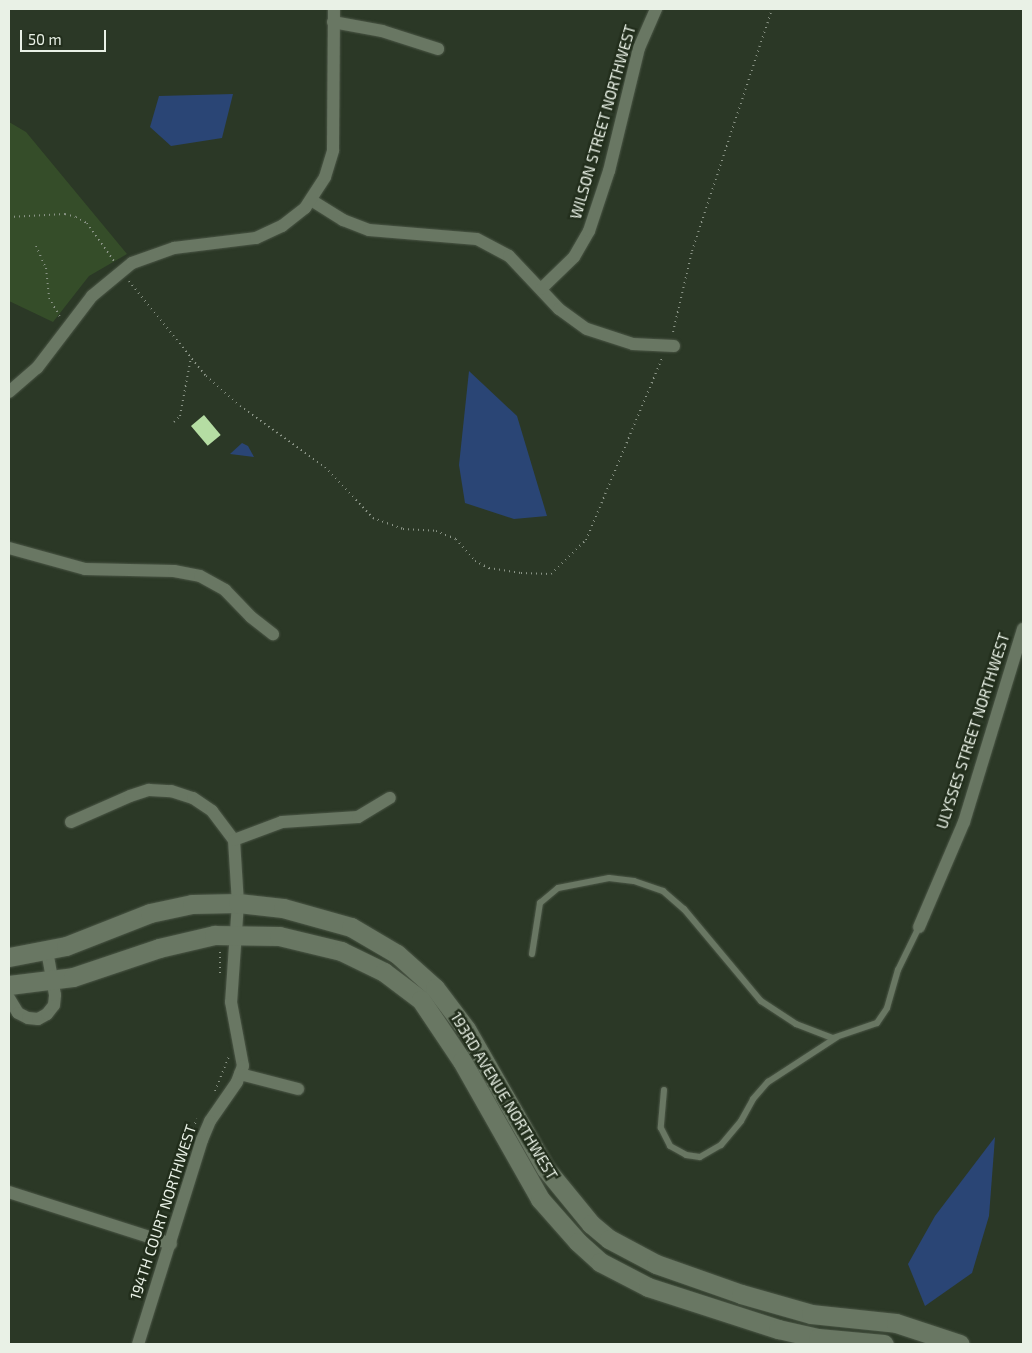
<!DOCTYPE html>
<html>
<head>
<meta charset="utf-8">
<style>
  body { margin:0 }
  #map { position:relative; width:1032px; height:1353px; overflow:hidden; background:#2b3826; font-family:"Exo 2",sans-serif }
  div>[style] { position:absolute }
  .green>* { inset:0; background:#354d29 }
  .water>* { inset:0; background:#2a4575 }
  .building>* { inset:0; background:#b5dda3; transform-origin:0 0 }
  .path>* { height:2px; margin-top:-1px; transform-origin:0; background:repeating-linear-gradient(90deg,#8a9486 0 1px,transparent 0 5px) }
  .roads { filter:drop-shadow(0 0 1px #4b5646) drop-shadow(0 0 1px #4b5646) }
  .lane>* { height:6px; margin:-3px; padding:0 3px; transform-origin:3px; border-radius:3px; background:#697763 }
  .street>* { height:12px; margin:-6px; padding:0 6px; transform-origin:6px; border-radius:6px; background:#697763 }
  .secondary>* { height:19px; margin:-9.5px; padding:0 9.5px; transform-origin:9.5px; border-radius:9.5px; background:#697763 }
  span { translate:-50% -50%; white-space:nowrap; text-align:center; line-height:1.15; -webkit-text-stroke:5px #222e1c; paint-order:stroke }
  .street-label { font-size:15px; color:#e9f1e6 }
  .frame { position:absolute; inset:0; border:10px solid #e9f1e6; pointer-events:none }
  .scale { position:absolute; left:20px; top:30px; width:86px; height:22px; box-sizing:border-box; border:2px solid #e9f1e6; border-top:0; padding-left:6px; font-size:15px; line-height:18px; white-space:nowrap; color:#e9f1e6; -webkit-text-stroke:4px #222e1c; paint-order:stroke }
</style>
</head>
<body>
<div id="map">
  <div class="green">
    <i style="clip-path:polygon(9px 122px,26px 132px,127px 254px,89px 276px,53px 322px,9px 301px)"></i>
  </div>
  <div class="water">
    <i style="clip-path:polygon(233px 94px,222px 138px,171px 146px,150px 127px,159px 96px)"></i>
    <i style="clip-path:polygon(469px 371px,517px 416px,547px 516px,514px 519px,465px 503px,459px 465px)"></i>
    <i style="clip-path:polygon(242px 443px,248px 446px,254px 457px,230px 454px)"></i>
    <i style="clip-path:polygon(995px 1137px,989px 1216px,972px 1273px,925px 1306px,908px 1264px,935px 1216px)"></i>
  </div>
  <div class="building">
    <i style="left:204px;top:415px;width:26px;height:17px;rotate:50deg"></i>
  </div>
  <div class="path">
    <i style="left:9px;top:217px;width:56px;rotate:-3.1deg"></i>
    <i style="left:65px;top:214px;width:11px;rotate:15deg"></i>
    <i style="left:76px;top:217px;width:13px;rotate:29deg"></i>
    <i style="left:87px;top:223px;width:47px;rotate:54.6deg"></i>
    <i style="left:36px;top:246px;width:24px;rotate:66deg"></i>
    <i style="left:46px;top:268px;width:30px;rotate:84deg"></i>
    <i style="left:49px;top:298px;width:22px;rotate:60deg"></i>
    <i style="left:129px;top:281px;width:122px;rotate:51deg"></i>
    <i style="left:206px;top:376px;width:45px;rotate:41.4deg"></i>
    <i style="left:240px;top:406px;width:105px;rotate:35.7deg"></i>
    <i style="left:325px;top:467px;width:70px;rotate:46.7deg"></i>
    <i style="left:373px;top:518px;width:32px;rotate:20deg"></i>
    <i style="left:403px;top:529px;width:33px;rotate:3deg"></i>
    <i style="left:436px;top:531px;width:22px;rotate:22deg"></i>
    <i style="left:456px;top:539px;width:29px;rotate:49deg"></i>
    <i style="left:475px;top:561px;width:16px;rotate:27deg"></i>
    <i style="left:489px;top:568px;width:32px;rotate:9deg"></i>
    <i style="left:521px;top:573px;width:30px;rotate:2deg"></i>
    <i style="left:551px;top:574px;width:49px;rotate:-44.2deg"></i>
    <i style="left:586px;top:540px;width:197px;rotate:-67.3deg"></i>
    <i style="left:673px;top:332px;width:83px;rotate:-76.8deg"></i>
    <i style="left:692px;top:251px;width:255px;rotate:-71.7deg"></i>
    <i style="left:174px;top:422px;width:8px;rotate:-45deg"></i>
    <i style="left:180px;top:416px;width:60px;rotate:-79.4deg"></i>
    <i style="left:220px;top:973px;width:22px;rotate:-90deg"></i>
    <i style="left:215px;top:1091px;width:37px;rotate:-68deg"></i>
    <i style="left:193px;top:1128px;width:10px;rotate:-66deg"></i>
  </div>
  <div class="roads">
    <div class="lane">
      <i style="left:532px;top:954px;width:52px;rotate:-81.1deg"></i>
      <i style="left:540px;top:903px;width:23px;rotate:-40deg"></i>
      <i style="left:558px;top:888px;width:52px;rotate:-11.1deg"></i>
      <i style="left:609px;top:878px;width:25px;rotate:7deg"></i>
      <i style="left:634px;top:881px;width:31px;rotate:19deg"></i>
      <i style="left:663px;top:891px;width:28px;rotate:41deg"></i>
      <i style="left:684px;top:909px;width:120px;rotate:50.1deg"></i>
      <i style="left:761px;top:1001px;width:42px;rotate:33.3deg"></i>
      <i style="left:796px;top:1024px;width:40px;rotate:21deg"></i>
      <i style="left:833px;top:1038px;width:46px;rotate:-18.8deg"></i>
      <i style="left:877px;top:1023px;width:18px;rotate:-56deg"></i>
      <i style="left:887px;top:1008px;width:40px;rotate:-74deg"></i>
      <i style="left:898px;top:970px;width:48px;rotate:-64deg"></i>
      <i style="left:664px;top:1090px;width:38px;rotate:95deg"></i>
      <i style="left:661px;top:1128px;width:20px;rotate:63deg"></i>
      <i style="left:670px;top:1146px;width:18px;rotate:29deg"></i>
      <i style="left:686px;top:1155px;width:14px;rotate:8deg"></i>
      <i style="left:700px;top:1157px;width:24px;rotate:-30deg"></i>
      <i style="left:721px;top:1145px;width:31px;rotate:-50deg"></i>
      <i style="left:741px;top:1121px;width:25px;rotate:-61deg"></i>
      <i style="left:753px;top:1099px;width:23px;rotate:-49deg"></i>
      <i style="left:768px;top:1082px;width:82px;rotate:-33.1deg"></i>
    </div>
    <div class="street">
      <i style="left:333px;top:22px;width:50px;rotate:10.4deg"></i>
      <i style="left:382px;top:31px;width:59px;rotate:17.8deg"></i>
      <i style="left:311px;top:200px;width:38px;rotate:32deg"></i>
      <i style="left:343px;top:220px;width:28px;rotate:21deg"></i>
      <i style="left:369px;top:230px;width:108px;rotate:4.8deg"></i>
      <i style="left:477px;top:239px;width:36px;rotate:28deg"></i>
      <i style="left:509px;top:256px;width:73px;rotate:46.7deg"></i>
      <i style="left:559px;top:309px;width:34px;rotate:36deg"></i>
      <i style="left:587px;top:329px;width:48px;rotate:18.1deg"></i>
      <i style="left:633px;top:344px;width:41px;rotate:2.8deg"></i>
      <i style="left:541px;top:289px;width:46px;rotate:-44.1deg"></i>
      <i style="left:574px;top:257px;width:30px;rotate:-60deg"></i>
      <i style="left:589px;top:231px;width:63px;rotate:-71.6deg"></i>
      <i style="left:609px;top:171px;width:127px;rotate:-76.3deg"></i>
      <i style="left:639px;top:48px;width:43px;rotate:-66.4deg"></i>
      <i style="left:9px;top:392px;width:37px;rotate:-41deg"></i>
      <i style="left:37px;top:368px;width:91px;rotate:-52.6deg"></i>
      <i style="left:92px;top:296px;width:52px;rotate:-39.5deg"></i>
      <i style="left:132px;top:263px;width:45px;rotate:-19.7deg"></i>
      <i style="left:174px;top:248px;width:83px;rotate:-7deg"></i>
      <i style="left:256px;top:238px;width:29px;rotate:-25deg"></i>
      <i style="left:282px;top:226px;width:29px;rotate:-38deg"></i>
      <i style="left:305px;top:208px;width:37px;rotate:-57deg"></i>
      <i style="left:325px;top:177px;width:28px;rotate:-73deg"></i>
      <i style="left:333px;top:150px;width:141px;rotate:-89.6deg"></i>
      <i style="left:9px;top:548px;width:79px;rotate:15.4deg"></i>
      <i style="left:85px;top:569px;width:89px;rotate:1.3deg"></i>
      <i style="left:174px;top:571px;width:26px;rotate:11deg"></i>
      <i style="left:200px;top:576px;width:29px;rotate:29deg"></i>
      <i style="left:225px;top:590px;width:37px;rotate:46deg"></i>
      <i style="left:251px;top:617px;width:28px;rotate:38deg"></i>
      <i style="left:71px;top:822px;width:64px;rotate:-23.8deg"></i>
      <i style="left:130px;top:796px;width:20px;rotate:-18deg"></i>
      <i style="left:149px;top:790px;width:22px;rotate:3deg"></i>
      <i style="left:171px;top:791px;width:23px;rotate:18deg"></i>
      <i style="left:193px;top:798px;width:23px;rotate:34deg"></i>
      <i style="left:212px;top:811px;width:36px;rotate:53deg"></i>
      <i style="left:234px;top:840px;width:63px;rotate:86.4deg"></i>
      <i style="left:238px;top:903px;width:99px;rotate:94deg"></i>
      <i style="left:231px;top:1002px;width:65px;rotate:79.4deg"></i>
      <i style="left:243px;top:1066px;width:17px;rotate:111deg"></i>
      <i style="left:237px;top:1082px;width:47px;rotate:124.7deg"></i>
      <i style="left:210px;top:1121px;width:21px;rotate:113deg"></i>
      <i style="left:202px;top:1140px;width:214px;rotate:107.4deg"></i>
      <i style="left:234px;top:840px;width:51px;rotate:-20.6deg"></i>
      <i style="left:282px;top:822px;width:76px;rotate:-3.8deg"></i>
      <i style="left:358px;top:817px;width:37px;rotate:-31deg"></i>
      <i style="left:919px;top:927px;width:114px;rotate:-66.8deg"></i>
      <i style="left:964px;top:822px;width:202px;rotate:-73deg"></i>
      <i style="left:9px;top:998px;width:17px;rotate:59deg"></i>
      <i style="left:18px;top:1013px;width:11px;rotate:27deg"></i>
      <i style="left:28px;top:1018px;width:10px;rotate:6deg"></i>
      <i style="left:38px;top:1019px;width:10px;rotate:-29deg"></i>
      <i style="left:47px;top:1014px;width:11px;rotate:-52deg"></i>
      <i style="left:54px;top:1005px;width:10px;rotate:-84deg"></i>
      <i style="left:55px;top:995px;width:45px;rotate:-100.3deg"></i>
      <i style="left:240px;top:1074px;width:60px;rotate:14.5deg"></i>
      <i style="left:9px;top:1192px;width:170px;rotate:17.8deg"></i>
    </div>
    <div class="secondary">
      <i style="left:9px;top:957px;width:58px;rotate:-10.9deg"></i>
      <i style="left:66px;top:946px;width:90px;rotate:-21.4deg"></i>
      <i style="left:150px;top:913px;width:43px;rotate:-12.1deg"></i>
      <i style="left:192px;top:904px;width:46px;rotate:-1.2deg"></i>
      <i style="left:238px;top:903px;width:45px;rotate:6.3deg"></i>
      <i style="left:283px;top:908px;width:71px;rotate:15.6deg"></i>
      <i style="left:351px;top:927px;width:53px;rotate:30.4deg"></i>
      <i style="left:397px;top:954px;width:51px;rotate:41.8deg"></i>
      <i style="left:435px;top:988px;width:51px;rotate:52.9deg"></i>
      <i style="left:466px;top:1029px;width:161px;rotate:60.3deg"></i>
      <i style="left:546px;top:1169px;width:71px;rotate:50.7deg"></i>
      <i style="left:591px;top:1224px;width:23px;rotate:40deg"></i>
      <i style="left:609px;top:1239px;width:53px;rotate:28deg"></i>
      <i style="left:656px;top:1264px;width:90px;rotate:19.4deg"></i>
      <i style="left:741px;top:1294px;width:73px;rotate:15.9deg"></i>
      <i style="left:811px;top:1314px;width:85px;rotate:6deg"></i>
      <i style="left:896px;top:1323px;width:67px;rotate:18.2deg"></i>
      <i style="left:9px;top:985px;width:64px;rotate:-7.1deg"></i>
      <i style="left:73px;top:977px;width:91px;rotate:-18.6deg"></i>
      <i style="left:159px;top:948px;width:57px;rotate:-13.3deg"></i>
      <i style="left:214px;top:935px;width:65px;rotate:0.9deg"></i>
      <i style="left:279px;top:936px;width:64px;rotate:13.6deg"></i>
      <i style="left:341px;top:951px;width:48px;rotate:26deg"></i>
      <i style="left:384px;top:972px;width:46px;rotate:37.1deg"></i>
      <i style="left:421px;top:1000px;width:73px;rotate:56.1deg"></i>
      <i style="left:462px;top:1061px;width:159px;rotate:60.5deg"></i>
      <i style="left:540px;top:1199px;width:57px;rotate:48.5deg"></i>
      <i style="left:578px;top:1242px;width:30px;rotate:42deg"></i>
      <i style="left:600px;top:1262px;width:54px;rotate:27.5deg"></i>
      <i style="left:648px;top:1287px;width:137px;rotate:17.9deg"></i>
      <i style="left:778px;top:1329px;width:41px;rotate:12.7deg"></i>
      <i style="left:818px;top:1338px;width:66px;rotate:5.2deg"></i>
    </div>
  </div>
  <div class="street-label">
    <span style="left:603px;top:122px;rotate:-74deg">WILSON STREET NORTHWEST</span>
    <span style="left:973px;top:731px;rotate:-72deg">ULYSSES STREET NORTHWEST</span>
    <span style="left:504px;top:1096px;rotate:59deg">193RD AVENUE NORTHWEST</span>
    <span style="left:163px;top:1212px;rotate:-72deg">194TH COURT NORTHWEST</span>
  </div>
  <div class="frame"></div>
  <div class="scale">50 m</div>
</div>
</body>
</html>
